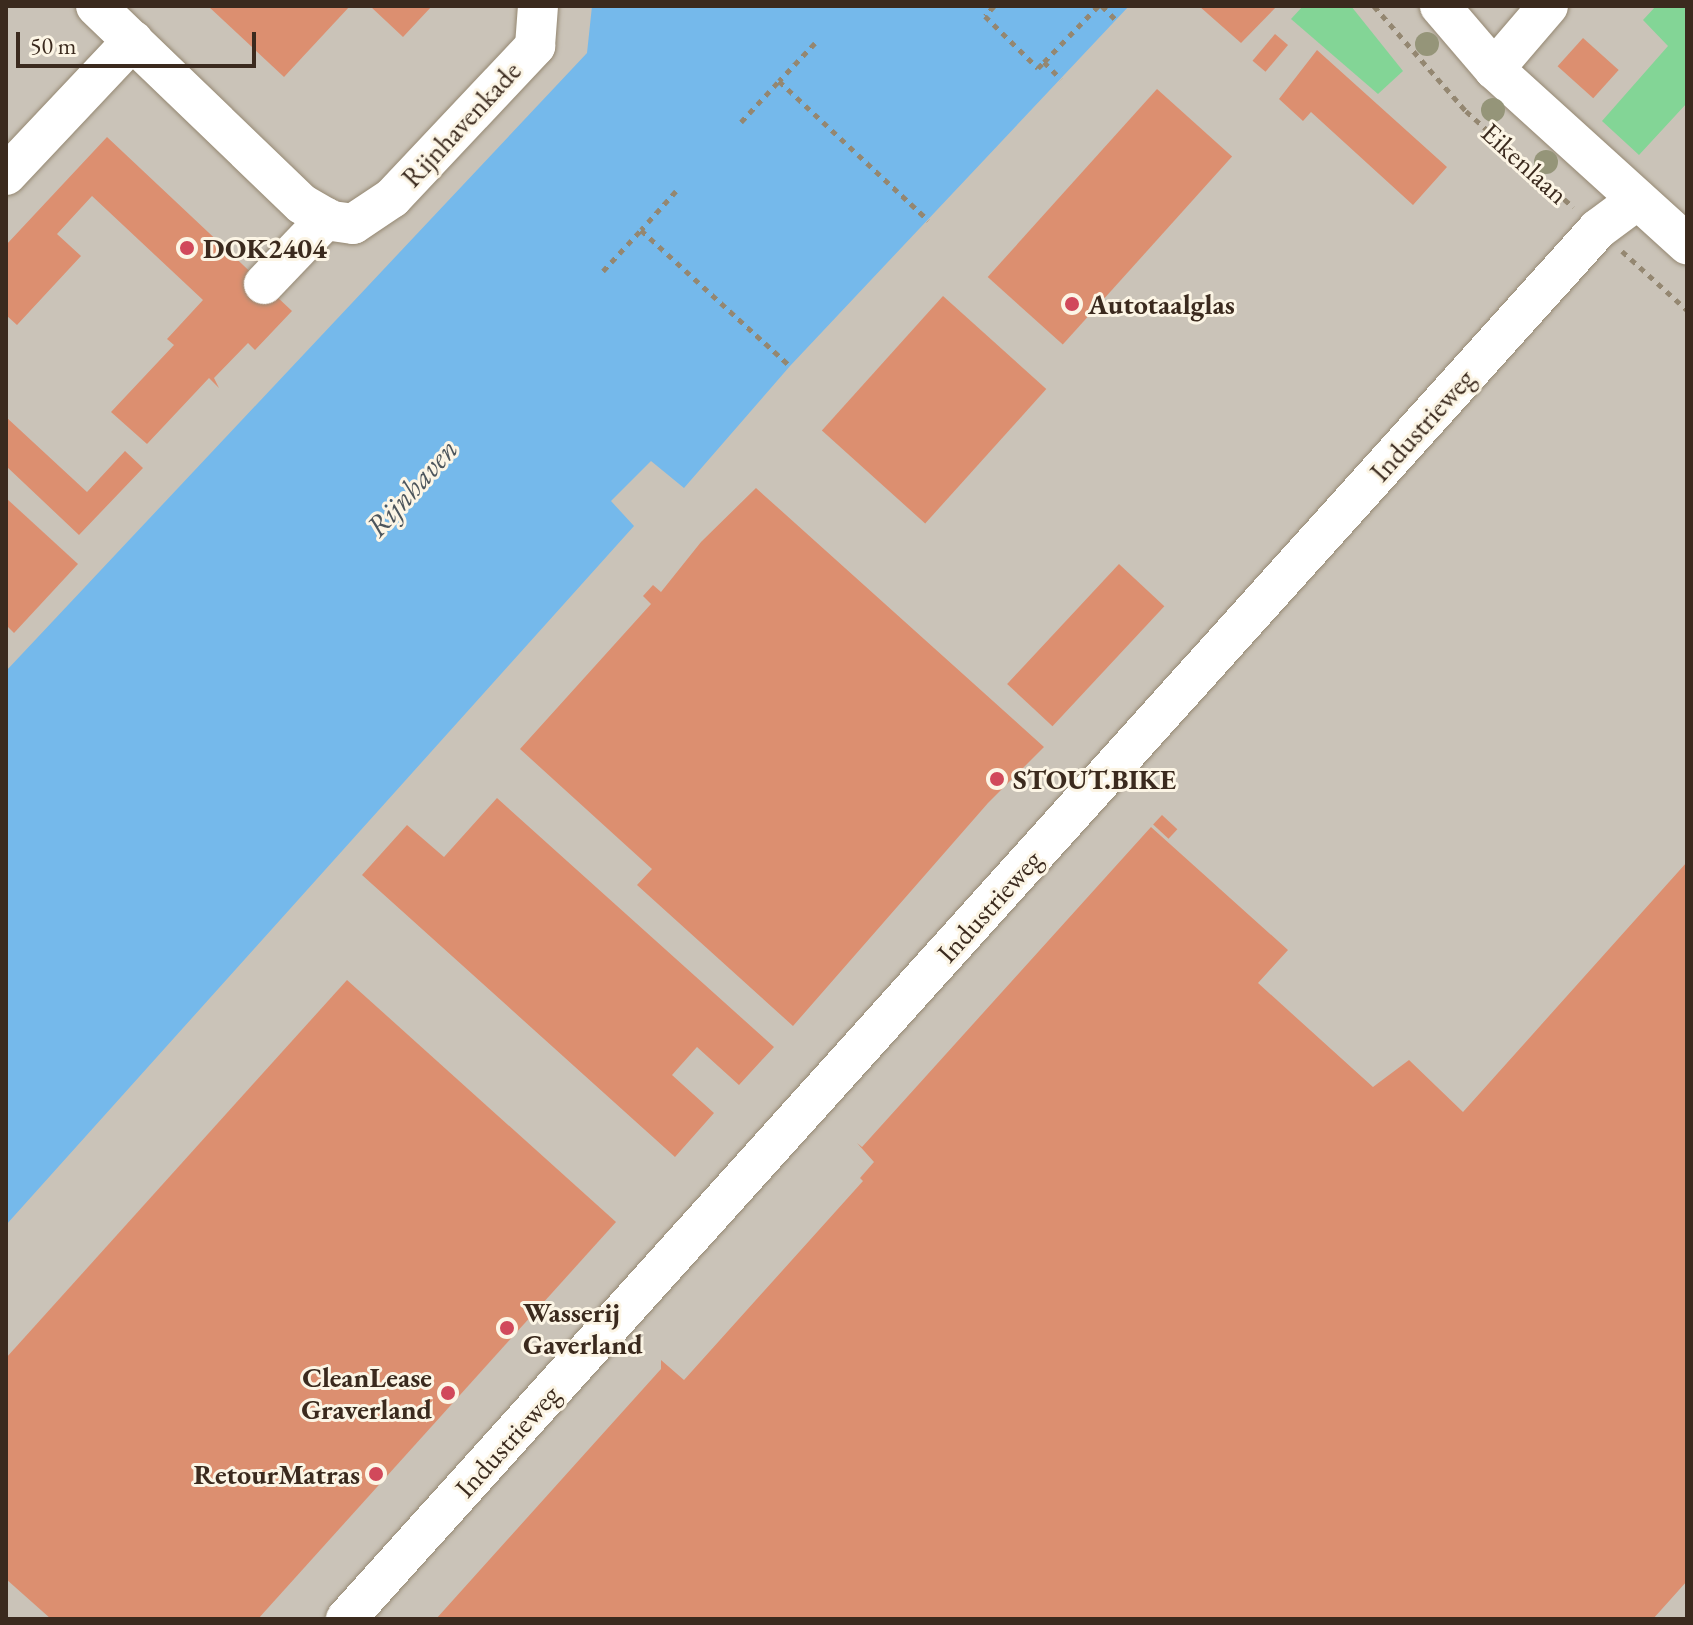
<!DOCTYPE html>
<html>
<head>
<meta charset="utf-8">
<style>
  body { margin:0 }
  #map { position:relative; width:1693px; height:1625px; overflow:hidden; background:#eee4c4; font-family:"EB Garamond",serif }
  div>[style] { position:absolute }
  .industrial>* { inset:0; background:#cac3b8; transform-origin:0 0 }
  .green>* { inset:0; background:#83d596 }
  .water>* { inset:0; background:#75b9eb }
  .building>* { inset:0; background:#dc8f70; transform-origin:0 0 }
  .path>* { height:5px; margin-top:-2.5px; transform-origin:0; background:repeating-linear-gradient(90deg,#948771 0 6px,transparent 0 12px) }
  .roads { filter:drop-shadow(0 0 2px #948771) drop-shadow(0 0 2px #948771) }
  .minor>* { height:40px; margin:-20px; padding:0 20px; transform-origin:20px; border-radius:20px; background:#fff }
  .trees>* { width:24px; height:24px; margin:-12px; border-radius:50%; background:#959579 }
  .dots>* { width:22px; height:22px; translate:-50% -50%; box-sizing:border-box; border:4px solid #fcf5e5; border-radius:50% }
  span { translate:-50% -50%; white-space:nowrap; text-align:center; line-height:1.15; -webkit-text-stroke:6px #fcf5e5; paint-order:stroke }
  .street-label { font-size:28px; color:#3b2a1e }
  .poi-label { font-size:28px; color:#3b2a1e; font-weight:700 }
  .left { translate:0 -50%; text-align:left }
  .right { translate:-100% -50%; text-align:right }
  .water-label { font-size:30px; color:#4c555c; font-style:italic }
  .frame { position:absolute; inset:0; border:8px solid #3b2a1e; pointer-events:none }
  .scale { position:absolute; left:16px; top:32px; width:240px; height:36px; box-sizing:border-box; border:4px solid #3b2a1e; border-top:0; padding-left:10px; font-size:24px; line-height:28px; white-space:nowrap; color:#3b2a1e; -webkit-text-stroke:6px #fcf5e5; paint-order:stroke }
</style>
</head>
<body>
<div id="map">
  <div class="industrial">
    <i style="left:6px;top:6px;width:1681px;height:1613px"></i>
  </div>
  <div class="green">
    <i style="clip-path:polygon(1303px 6px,1351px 6px,1403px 71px,1378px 94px,1291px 19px)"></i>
    <i style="clip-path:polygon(1656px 6px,1687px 6px,1687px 103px,1639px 155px,1602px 121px,1668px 46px,1643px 20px)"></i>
  </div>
  <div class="water">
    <i style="clip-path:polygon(592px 6px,1129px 6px,790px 366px,684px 488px,651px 461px,611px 501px,634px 526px,6px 1225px,6px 671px,587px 53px)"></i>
  </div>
  <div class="building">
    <i style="clip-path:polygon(208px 6px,350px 6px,284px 77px)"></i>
    <i style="clip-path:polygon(370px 6px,432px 6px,403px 37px)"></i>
    <i style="clip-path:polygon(1199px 6px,1277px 6px,1241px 43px)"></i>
    <i style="left:1275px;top:34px;width:17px;height:35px;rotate:40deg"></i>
    <i style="left:1583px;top:38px;width:48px;height:38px;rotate:42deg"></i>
    <i style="clip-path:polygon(1317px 50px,1447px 167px,1413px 205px,1311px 112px,1303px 121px,1279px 99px)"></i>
    <i style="left:1157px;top:89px;width:101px;height:253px;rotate:42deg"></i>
    <i style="clip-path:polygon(107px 137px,292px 311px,255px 350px,248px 343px,214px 378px,219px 388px,209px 378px,147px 444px,111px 412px,174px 345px,167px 339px,203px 300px,92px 196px,57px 234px,81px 256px,17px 325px,6px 315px,6px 245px)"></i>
    <i style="left:943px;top:296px;width:139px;height:181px;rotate:42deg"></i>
    <i style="clip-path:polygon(6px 417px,87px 492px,125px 451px,143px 468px,79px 535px,6px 466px)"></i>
    <i style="clip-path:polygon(756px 488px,1044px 747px,988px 803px,793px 1026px,637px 885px,652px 869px,520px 749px,651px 604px,643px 596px,653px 585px,661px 592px,701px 542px)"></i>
    <i style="clip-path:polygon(6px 498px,78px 564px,14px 633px,6px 625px)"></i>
    <i style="left:1119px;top:564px;width:62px;height:164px;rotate:43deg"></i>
    <i style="clip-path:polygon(497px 798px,774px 1047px,739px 1085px,697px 1047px,672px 1075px,714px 1113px,675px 1157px,362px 875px,407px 825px,444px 857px)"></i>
    <i style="left:1162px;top:815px;width:21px;height:13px;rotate:43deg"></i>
    <i style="clip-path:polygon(1151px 827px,1288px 950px,1258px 983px,1373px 1087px,1409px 1060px,1463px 1112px,1687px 862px,1687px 1581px,1653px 1619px,436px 1619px,661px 1369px,661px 1360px,684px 1380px,863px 1181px,860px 1178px,874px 1162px,857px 1143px,862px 1147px)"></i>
    <i style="clip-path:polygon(347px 980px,616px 1222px,258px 1619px,51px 1619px,6px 1579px,6px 1358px)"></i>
  </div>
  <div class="path">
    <i style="left:994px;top:6px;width:13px;rotate:132deg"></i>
    <i style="left:985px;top:16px;width:74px;rotate:44.5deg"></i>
    <i style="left:1038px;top:68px;width:8px;rotate:-45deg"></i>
    <i style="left:1044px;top:62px;width:24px;rotate:45deg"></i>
    <i style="left:1102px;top:6px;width:20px;rotate:45deg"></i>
    <i style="left:1374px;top:6px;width:140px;rotate:48.8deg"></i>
    <i style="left:1466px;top:111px;width:144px;rotate:41.9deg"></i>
    <i style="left:815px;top:43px;width:52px;rotate:133.5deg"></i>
    <i style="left:779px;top:81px;width:204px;rotate:43deg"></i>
    <i style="left:1044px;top:62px;width:78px;rotate:-46deg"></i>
    <i style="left:741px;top:122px;width:56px;rotate:-47.2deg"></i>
    <i style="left:676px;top:191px;width:52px;rotate:131.9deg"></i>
    <i style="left:641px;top:230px;width:202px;rotate:42.4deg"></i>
    <i style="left:1622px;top:251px;width:88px;rotate:42.2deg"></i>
    <i style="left:603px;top:271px;width:56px;rotate:-47.2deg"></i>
  </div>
  <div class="roads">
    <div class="minor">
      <i style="left:96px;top:6px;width:286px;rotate:43.9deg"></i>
      <i style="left:302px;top:204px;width:34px;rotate:30deg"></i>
      <i style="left:332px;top:221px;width:21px;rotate:8deg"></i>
      <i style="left:353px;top:224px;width:47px;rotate:-33.7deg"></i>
      <i style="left:392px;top:198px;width:209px;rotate:-46.7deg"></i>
      <i style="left:535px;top:46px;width:40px;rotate:-85.7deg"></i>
      <i style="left:1440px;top:6px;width:83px;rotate:49.4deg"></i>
      <i style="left:1494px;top:69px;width:261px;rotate:42.2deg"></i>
      <i style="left:1494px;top:69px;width:83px;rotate:-49.4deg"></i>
      <i style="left:6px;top:175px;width:185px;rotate:-46.7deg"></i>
      <i style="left:264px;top:284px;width:91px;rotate:-46.3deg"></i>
      <i style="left:346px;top:1619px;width:1871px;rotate:-47.99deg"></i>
      <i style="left:1598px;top:229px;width:49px;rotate:-36.6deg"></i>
    </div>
  </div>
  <div class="trees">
    <i style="left:1427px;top:44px"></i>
    <i style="left:1493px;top:110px"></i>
    <i style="left:1546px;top:162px"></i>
  </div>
  <div class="dots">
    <i style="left:187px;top:248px;background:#d1495b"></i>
    <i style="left:1072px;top:304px;background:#d1495b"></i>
    <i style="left:997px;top:779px;background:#d1495b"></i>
    <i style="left:507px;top:1328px;background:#d1495b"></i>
    <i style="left:448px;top:1393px;background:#d1495b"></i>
    <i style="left:376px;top:1474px;background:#d1495b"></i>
  </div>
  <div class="street-label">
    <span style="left:461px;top:124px;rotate:-47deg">Rijnhavenkade</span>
    <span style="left:1525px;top:163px;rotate:42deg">Eikenlaan</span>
    <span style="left:1422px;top:425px;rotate:-48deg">Industrieweg</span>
    <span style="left:989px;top:906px;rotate:-48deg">Industrieweg</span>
    <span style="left:507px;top:1441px;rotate:-48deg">Industrieweg</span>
  </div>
  <div class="poi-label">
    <span class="left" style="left:203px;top:248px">DOK2404</span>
    <span class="left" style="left:1088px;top:304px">Autotaalglas</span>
    <span class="left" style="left:1013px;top:779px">STOUT.BIKE</span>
    <span class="left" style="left:523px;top:1328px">Wasserij<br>Gaverland</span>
    <span class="right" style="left:432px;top:1393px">CleanLease<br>Graverland</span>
    <span class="right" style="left:360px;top:1474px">RetourMatras</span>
  </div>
  <div class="water-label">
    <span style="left:412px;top:488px;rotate:-48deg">Rijnhaven</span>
  </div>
  <div class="frame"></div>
  <div class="scale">50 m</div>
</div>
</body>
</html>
